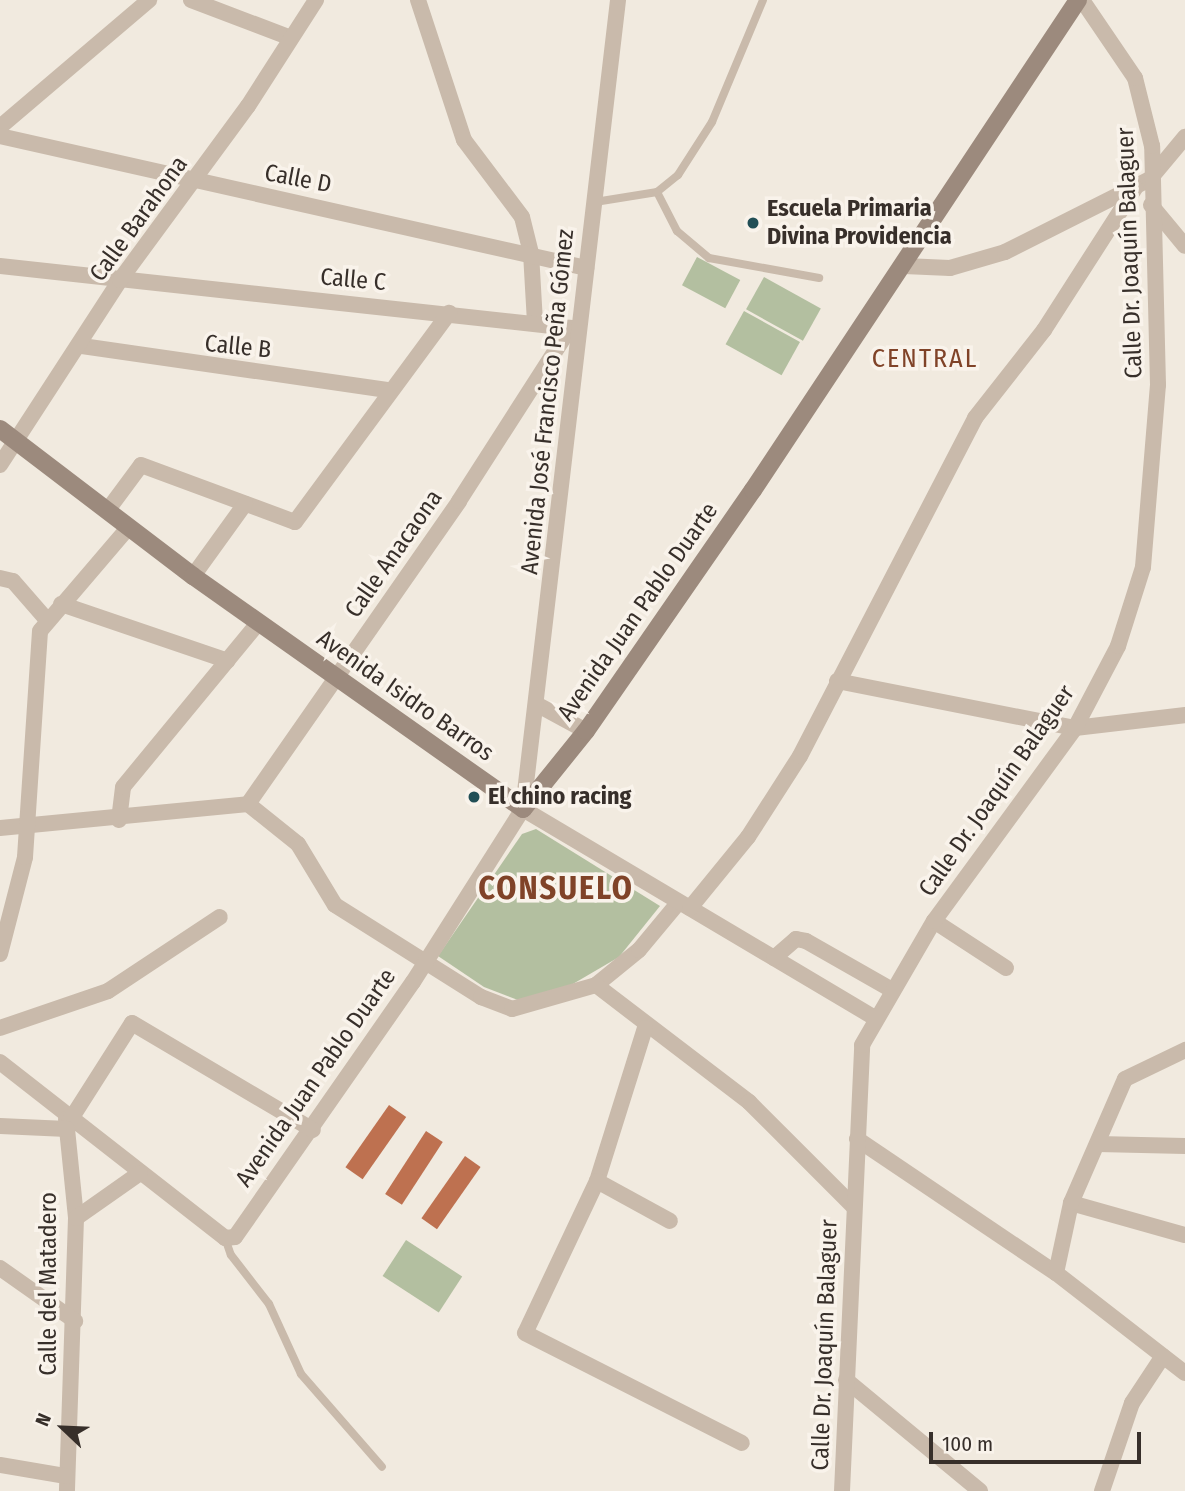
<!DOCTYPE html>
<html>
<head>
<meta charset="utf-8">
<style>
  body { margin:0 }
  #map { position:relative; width:1185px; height:1491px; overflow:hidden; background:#f1eadf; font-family:"Fira Sans Condensed",sans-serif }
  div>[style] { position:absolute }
  .green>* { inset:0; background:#b3bfa0; transform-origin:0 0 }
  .building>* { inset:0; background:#be7150; transform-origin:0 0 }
  .lane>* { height:8px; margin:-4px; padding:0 4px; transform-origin:4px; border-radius:4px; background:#c9baab }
  .street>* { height:16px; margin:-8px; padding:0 8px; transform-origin:8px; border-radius:8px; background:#c9baab }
  .secondary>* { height:18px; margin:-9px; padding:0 9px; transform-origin:9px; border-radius:9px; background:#9c8a7d }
  .dots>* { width:19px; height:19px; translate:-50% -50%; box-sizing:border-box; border:4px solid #f9f3eb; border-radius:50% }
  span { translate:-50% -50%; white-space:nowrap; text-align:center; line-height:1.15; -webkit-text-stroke:7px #f9f3eb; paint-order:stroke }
  .street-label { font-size:24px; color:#372f2a }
  .poi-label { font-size:24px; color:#372f2a; font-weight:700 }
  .left { translate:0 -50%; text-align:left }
  .neighbourhood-label { font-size:26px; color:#804328; letter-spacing:2px }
  .district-label { font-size:32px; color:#804328; font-weight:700; letter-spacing:2px }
  .north { position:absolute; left:28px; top:1393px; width:70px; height:70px; -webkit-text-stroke:5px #f9f3eb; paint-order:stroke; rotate:293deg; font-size:19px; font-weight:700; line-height:28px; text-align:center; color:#372f2a }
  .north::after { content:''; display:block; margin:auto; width:24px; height:32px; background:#372f2a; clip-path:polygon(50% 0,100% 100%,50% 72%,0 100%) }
  .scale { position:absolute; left:929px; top:1432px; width:212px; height:32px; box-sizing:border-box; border:4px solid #372f2a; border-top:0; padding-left:9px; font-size:21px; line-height:24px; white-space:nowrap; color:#372f2a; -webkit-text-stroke:5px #f9f3eb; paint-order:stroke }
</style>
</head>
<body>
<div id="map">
  <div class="green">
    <i style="left:697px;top:257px;width:49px;height:32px;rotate:28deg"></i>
    <i style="left:764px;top:277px;width:65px;height:37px;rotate:29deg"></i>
    <i style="left:744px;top:311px;width:64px;height:38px;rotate:29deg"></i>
    <i style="clip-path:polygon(536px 829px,660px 906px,619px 957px,554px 995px,523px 1002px,484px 987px,438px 956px,522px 834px)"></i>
    <i style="left:406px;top:1240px;width:67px;height:43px;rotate:33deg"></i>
  </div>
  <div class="building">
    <i style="left:389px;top:1105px;width:21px;height:76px;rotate:35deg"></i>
    <i style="left:426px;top:1131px;width:20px;height:75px;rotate:33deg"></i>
    <i style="left:465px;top:1156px;width:19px;height:76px;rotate:35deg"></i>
  </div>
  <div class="lane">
    <i style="left:657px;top:192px;width:44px;rotate:62.9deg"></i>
    <i style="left:677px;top:231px;width:42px;rotate:40.2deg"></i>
    <i style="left:709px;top:258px;width:112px;rotate:10.3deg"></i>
    <i style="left:595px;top:202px;width:63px;rotate:-9.2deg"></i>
    <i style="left:657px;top:192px;width:27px;rotate:-39deg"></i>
    <i style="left:678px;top:175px;width:63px;rotate:-57.3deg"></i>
    <i style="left:712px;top:122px;width:132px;rotate:-67.3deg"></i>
    <i style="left:225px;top:1238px;width:18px;rotate:71deg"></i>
    <i style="left:231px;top:1255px;width:62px;rotate:52.2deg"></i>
    <i style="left:269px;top:1304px;width:77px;rotate:65.4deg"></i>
    <i style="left:301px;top:1374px;width:123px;rotate:48.9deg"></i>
  </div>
  <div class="street">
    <i style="left:191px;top:0;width:107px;rotate:20.8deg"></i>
    <i style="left:418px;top:0;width:147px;rotate:71.8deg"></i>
    <i style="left:464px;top:140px;width:96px;rotate:53deg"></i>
    <i style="left:522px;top:217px;width:37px;rotate:76deg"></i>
    <i style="left:531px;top:253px;width:70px;rotate:86.7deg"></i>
    <i style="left:0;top:127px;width:196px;rotate:-40.4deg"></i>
    <i style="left:0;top:136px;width:601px;rotate:12.69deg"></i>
    <i style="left:1151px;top:205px;width:53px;rotate:50.3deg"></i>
    <i style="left:0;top:266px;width:582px;rotate:6.21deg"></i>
    <i style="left:904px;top:266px;width:46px;rotate:2.5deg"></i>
    <i style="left:950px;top:268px;width:57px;rotate:-16.2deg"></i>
    <i style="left:1005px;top:252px;width:162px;rotate:-26.7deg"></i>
    <i style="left:1150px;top:179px;width:55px;rotate:-50.2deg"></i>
    <i style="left:82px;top:346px;width:310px;rotate:8.2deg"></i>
    <i style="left:0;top:465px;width:221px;rotate:-57deg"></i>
    <i style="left:120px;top:280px;width:216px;rotate:-53.7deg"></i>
    <i style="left:248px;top:106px;width:126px;rotate:-57.3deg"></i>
    <i style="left:107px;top:511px;width:57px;rotate:-53.5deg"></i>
    <i style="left:141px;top:465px;width:164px;rotate:20.3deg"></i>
    <i style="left:295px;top:522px;width:260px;rotate:-53.6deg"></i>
    <i style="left:193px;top:576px;width:89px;rotate:-54.2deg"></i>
    <i style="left:0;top:578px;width:13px;rotate:13deg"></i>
    <i style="left:13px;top:581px;width:52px;rotate:48.9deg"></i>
    <i style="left:61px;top:604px;width:176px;rotate:18.8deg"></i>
    <i style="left:837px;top:681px;width:243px;rotate:11.2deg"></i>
    <i style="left:1075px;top:728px;width:111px;rotate:-6.7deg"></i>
    <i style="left:538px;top:705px;width:55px;rotate:28.4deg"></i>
    <i style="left:248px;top:804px;width:64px;rotate:38.7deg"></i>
    <i style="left:298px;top:844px;width:71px;rotate:58.8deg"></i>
    <i style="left:335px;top:905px;width:173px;rotate:32.2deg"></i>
    <i style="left:481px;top:997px;width:33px;rotate:21deg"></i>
    <i style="left:512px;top:1009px;width:87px;rotate:-15.9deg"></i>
    <i style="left:596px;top:985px;width:55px;rotate:-39.1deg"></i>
    <i style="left:639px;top:950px;width:61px;rotate:-50.3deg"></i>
    <i style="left:523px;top:809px;width:407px;rotate:30.7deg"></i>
    <i style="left:119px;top:820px;width:33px;rotate:-83deg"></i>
    <i style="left:123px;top:787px;width:212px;rotate:-50.5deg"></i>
    <i style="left:0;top:828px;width:249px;rotate:-5.5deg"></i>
    <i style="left:248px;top:804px;width:369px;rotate:-55.1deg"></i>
    <i style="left:459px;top:501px;width:206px;rotate:-57.3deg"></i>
    <i style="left:690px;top:908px;width:92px;rotate:-50.8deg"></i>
    <i style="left:748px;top:837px;width:96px;rotate:-57.3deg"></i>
    <i style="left:800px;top:756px;width:381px;rotate:-62.6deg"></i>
    <i style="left:975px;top:418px;width:112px;rotate:-51.9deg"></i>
    <i style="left:1044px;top:330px;width:169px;rotate:-57.3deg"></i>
    <i style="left:934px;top:921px;width:86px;rotate:33.1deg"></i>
    <i style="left:0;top:954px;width:100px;rotate:-75.5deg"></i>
    <i style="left:25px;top:857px;width:226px;rotate:-86.2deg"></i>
    <i style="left:40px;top:631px;width:135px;rotate:-49.5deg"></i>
    <i style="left:774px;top:958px;width:29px;rotate:-41deg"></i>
    <i style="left:796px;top:939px;width:10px;rotate:11deg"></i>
    <i style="left:806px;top:941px;width:97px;rotate:29.7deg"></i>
    <i style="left:596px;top:985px;width:193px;rotate:37.4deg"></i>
    <i style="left:749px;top:1102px;width:146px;rotate:45deg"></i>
    <i style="left:0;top:1028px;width:114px;rotate:-18.9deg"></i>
    <i style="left:108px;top:991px;width:134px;rotate:-33.5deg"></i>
    <i style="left:645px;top:1028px;width:160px;rotate:107.4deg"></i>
    <i style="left:597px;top:1181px;width:168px;rotate:115.3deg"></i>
    <i style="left:525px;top:1333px;width:243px;rotate:26.9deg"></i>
    <i style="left:0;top:1062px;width:286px;rotate:38deg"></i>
    <i style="left:225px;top:1238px;width:10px;rotate:-6deg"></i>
    <i style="left:235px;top:1237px;width:311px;rotate:-55.1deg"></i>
    <i style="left:413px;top:982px;width:205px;rotate:-57.6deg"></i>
    <i style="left:523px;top:809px;width:815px;rotate:-83.3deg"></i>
    <i style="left:66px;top:1119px;width:100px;rotate:84.2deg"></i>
    <i style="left:76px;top:1218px;width:273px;rotate:91.9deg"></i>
    <i style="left:69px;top:1122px;width:117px;rotate:-57.5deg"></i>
    <i style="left:132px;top:1023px;width:210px;rotate:30.6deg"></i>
    <i style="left:0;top:1126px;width:67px;rotate:2.6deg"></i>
    <i style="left:857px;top:1139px;width:240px;rotate:34deg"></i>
    <i style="left:1056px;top:1273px;width:163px;rotate:37.8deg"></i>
    <i style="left:1098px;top:1144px;width:87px;rotate:1.3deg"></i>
    <i style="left:597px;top:1181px;width:83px;rotate:28.7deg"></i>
    <i style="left:1071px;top:1203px;width:118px;rotate:15.7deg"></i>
    <i style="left:76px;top:1218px;width:78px;rotate:-35.1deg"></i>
    <i style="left:0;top:1268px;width:92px;rotate:35.2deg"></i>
    <i style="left:1056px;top:1273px;width:72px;rotate:-77.9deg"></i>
    <i style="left:1071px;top:1203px;width:135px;rotate:-66.5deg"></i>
    <i style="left:1125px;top:1079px;width:67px;rotate:-25.8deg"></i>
    <i style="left:846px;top:1380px;width:174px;rotate:39.6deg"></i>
    <i style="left:0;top:1465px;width:67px;rotate:9.5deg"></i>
    <i style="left:842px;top:1491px;width:446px;rotate:-87.4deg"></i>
    <i style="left:862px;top:1045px;width:143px;rotate:-59.9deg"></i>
    <i style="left:934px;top:921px;width:239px;rotate:-53.8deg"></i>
    <i style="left:1075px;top:728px;width:93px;rotate:-62.3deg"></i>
    <i style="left:1118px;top:646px;width:83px;rotate:-72.4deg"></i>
    <i style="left:1143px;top:567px;width:183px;rotate:-85.3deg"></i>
    <i style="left:1158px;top:385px;width:239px;rotate:-91.4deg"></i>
    <i style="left:1152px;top:146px;width:70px;rotate:-104deg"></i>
    <i style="left:1135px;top:78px;width:94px;rotate:-124.2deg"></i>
    <i style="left:1102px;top:1491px;width:93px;rotate:-71.2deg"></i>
    <i style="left:1132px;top:1403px;width:56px;rotate:-56.6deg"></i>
  </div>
  <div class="secondary">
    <i style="left:0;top:429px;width:243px;rotate:37.3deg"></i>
    <i style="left:193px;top:576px;width:404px;rotate:35.2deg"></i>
    <i style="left:523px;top:809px;width:100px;rotate:-51.1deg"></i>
    <i style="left:586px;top:731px;width:293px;rotate:-55.3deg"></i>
    <i style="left:753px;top:490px;width:588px;rotate:-56.45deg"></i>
  </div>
  <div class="dots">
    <i style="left:753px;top:223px;background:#224f56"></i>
    <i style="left:474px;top:797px;background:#224f56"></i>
  </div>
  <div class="street-label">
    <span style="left:298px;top:179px;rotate:11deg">Calle D</span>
    <span style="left:139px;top:219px;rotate:-54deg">Calle Barahona</span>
    <span style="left:1130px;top:253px;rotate:-92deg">Calle Dr. Joaquín Balaguer</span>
    <span style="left:353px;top:280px;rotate:5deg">Calle C</span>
    <span style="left:238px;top:347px;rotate:6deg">Calle B</span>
    <span style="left:548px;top:402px;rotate:-84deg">Avenida José Francisco Peña Gómez</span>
    <span style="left:394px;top:554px;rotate:-55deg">Calle Anacaona</span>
    <span style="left:638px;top:612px;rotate:-55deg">Avenida Juan Pablo Duarte</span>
    <span style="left:405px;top:696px;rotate:35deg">Avenida Isidro Barros</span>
    <span style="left:997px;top:791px;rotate:-55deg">Calle Dr. Joaquín Balaguer</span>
    <span style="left:316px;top:1078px;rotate:-55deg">Avenida Juan Pablo Duarte</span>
    <span style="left:49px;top:1284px;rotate:-90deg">Calle del Matadero</span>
    <span style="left:825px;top:1345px;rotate:-88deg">Calle Dr. Joaquín Balaguer</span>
  </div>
  <div class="poi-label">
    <span class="left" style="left:767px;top:223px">Escuela Primaria<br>Divina Providencia</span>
    <span class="left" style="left:488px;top:797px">El chino racing</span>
  </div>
  <div class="neighbourhood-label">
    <span style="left:925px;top:359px">CENTRAL</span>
  </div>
  <div class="district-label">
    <span style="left:556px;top:888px">CONSUELO</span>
  </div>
  <div class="north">N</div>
  <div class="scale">100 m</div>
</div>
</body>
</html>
